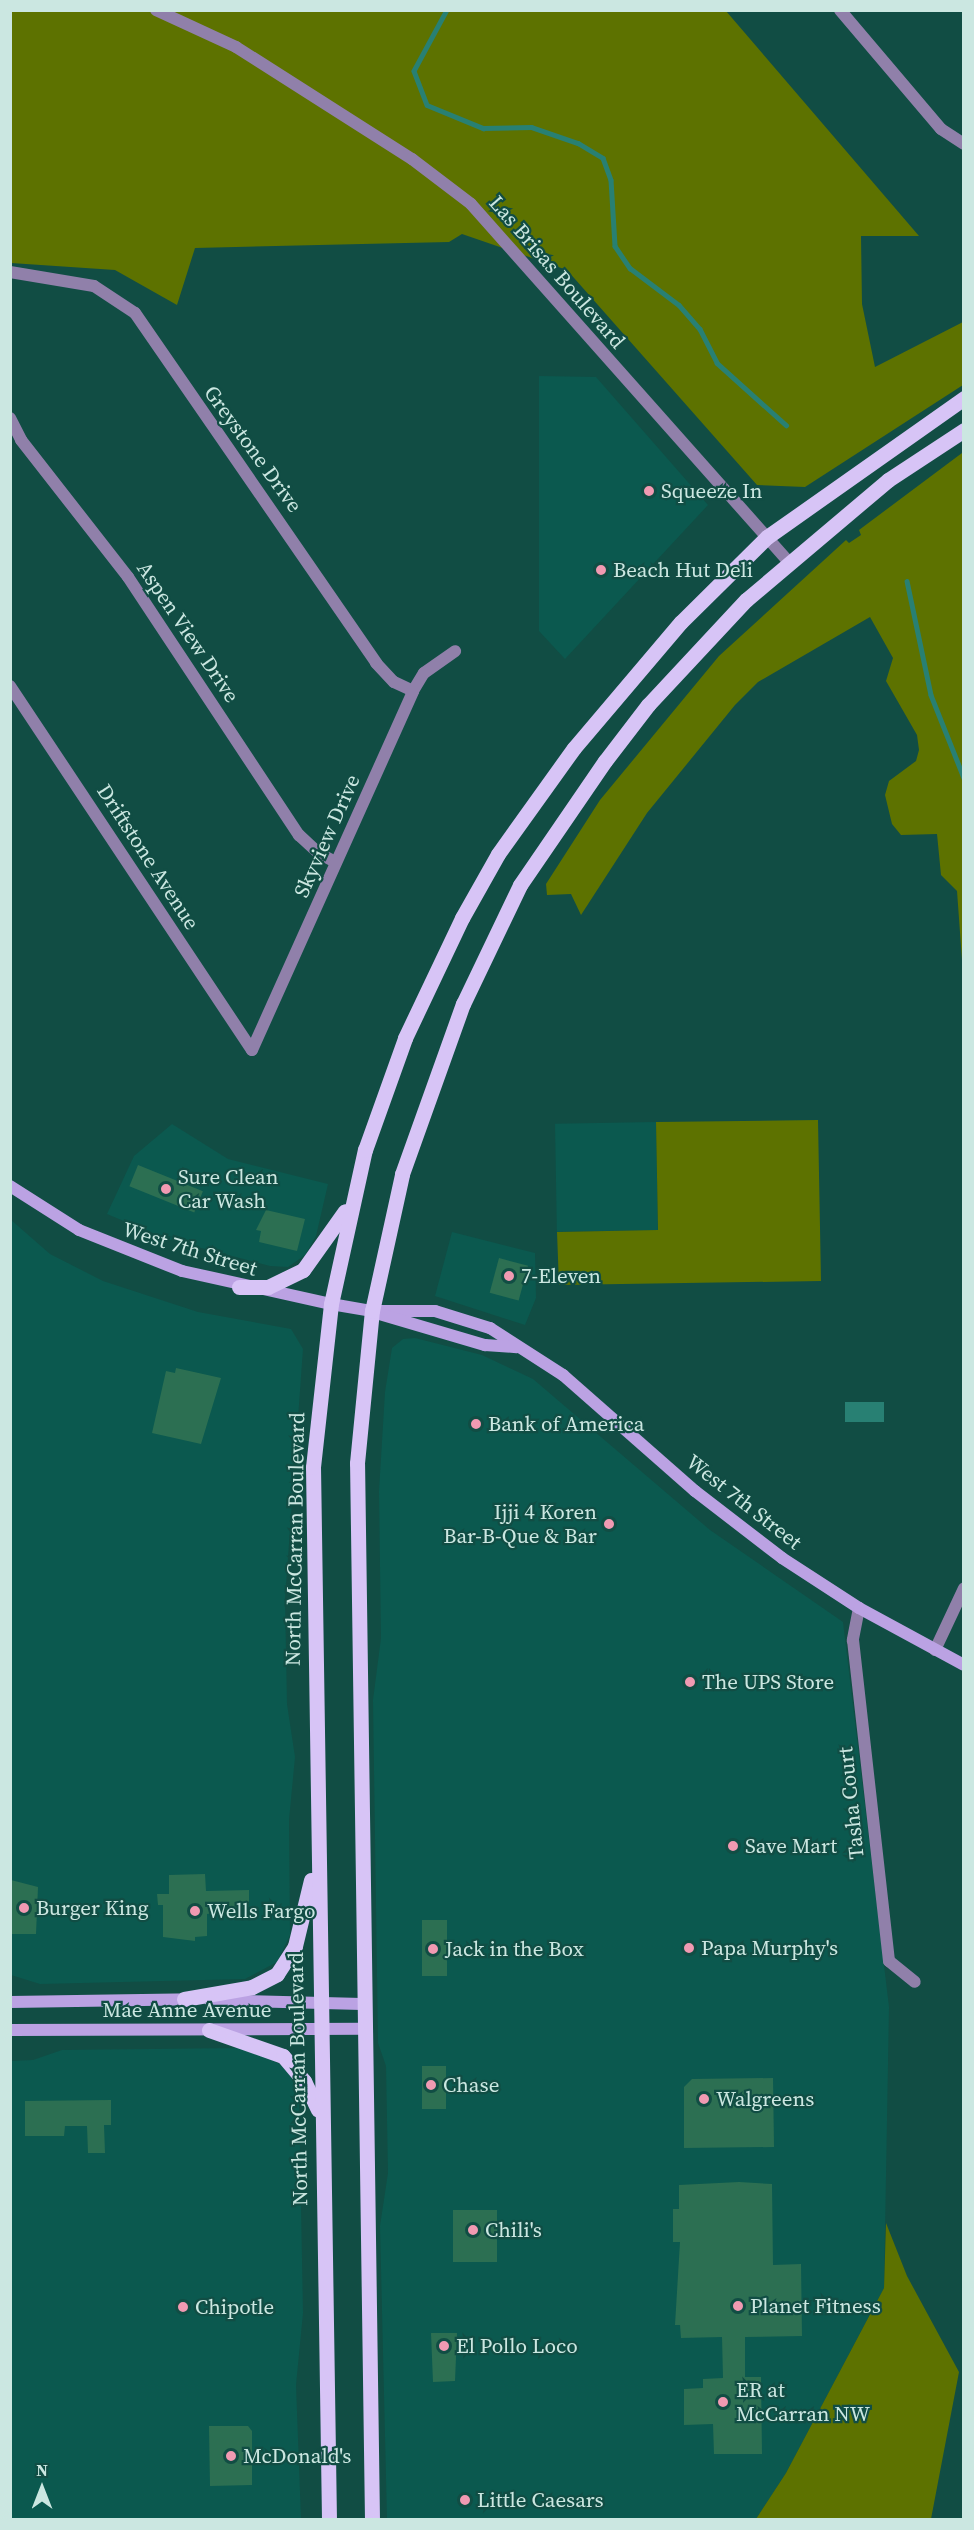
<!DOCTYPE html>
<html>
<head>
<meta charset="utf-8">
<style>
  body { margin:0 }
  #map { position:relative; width:974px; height:2530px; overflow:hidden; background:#114d44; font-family:"Source Serif 4",serif }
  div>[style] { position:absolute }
  .built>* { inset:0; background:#0b594f; transform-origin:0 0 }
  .green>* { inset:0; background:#5d7200 }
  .water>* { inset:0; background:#288073; transform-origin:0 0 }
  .stream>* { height:4.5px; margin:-2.25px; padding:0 2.25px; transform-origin:2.25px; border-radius:2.25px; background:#288073 }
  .building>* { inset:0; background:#2c6f52; transform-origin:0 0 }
  .minor>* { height:12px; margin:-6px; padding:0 6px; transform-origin:6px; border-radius:6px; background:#9080aa }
  .tertiary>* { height:12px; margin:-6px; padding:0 6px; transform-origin:6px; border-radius:6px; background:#9080aa }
  .secondary>* { height:12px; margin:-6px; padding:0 6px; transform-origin:6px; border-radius:6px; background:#bba2e3 }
  .primary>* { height:15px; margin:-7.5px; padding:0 7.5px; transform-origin:7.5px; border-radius:7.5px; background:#d7c4f6 }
  .dots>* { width:16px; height:16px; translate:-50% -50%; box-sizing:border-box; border:3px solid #114d44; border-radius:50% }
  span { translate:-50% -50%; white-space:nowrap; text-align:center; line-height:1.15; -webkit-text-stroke:4.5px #114d44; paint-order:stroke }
  .street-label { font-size:21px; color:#cbe7e1 }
  .poi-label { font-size:21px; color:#cbe7e1 }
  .left { translate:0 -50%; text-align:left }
  .right { translate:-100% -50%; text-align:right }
  .frame { position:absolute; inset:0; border:12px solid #cbe7e1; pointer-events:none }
  .north { position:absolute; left:12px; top:2458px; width:60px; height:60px; -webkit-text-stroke:4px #114d44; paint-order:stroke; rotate:0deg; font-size:16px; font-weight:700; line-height:24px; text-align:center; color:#cbe7e1 }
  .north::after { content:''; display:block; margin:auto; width:21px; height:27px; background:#cbe7e1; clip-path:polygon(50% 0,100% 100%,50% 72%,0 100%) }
</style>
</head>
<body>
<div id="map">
  <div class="built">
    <i style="clip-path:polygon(539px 376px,596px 377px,708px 505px,565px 659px,539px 631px)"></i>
    <i style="left:656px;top:1122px;width:108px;height:101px;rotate:89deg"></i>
    <i style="clip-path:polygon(172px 1124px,228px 1159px,328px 1184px,316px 1236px,305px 1255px,288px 1267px,270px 1266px,167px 1239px,107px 1214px,134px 1156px)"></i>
    <i style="clip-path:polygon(10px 1219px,50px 1254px,103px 1281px,198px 1312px,291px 1329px,303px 1349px,285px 1599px,287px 1704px,295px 1757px,289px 1820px,290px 1935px,277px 1962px,245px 1979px,40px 1984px,11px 1975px)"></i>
    <i style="clip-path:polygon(452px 1232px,535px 1253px,536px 1298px,525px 1325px,435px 1296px)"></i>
    <i style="clip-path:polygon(415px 1338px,482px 1355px,533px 1379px,710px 1530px,843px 1622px,889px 2007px,884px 2288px,786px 2473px,756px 2519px,387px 2519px,380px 2226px,388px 2173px,386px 2066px,378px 2043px,373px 1700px,381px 1638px,379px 1491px,385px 1392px,392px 1348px,403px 1339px)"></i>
    <i style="clip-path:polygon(242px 2048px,280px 2064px,291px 2076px,299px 2098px,303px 2313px,296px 2385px,301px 2519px,11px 2519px,10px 2061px,33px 2060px,62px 2050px)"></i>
  </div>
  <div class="green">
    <i style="clip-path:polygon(10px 11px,726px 11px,919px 236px,861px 236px,862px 304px,875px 367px,963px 322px,963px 385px,805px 487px,757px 485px,567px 270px,462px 234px,449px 242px,195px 248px,177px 305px,115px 270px,11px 263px)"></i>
    <i style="clip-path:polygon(962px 453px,963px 974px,957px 891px,941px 875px,937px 834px,901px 835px,892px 824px,885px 795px,889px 781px,916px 761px,919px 750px,917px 735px,886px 681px,893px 658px,870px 617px,758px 682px,735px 705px,647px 813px,581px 915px,571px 894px,547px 895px,546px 884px,600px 800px,719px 656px,846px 540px,849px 543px,861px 535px,859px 530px)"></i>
    <i style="clip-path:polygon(818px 1120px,821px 1281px,559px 1285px,557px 1232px,658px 1230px,656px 1122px)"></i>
    <i style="clip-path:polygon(886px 2223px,907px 2276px,959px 2372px,931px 2519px,756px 2519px,786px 2473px,884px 2288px)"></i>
  </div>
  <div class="water">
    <i style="left:884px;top:1402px;width:20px;height:39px;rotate:90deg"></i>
  </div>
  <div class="stream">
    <i style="left:447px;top:10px;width:69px;rotate:118.4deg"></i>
    <i style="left:414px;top:71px;width:36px;rotate:69deg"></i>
    <i style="left:427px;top:105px;width:61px;rotate:22.3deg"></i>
    <i style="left:483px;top:128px;width:48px;rotate:-1.2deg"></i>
    <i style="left:531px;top:127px;width:50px;rotate:18.8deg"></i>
    <i style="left:578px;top:143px;width:29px;rotate:31deg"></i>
    <i style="left:603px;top:158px;width:23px;rotate:70deg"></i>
    <i style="left:611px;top:180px;width:66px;rotate:86.5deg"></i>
    <i style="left:615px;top:246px;width:27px;rotate:56deg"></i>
    <i style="left:630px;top:268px;width:61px;rotate:37.1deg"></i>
    <i style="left:679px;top:305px;width:32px;rotate:49deg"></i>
    <i style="left:700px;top:329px;width:38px;rotate:63deg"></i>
    <i style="left:717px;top:363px;width:93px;rotate:41.9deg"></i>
    <i style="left:907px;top:581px;width:116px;rotate:78.1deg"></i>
    <i style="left:931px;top:695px;width:89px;rotate:68.3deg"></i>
  </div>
  <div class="building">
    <i style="left:138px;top:1165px;width:70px;height:23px;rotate:22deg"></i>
    <i style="clip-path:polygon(266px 1210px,305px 1219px,297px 1251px,259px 1242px,261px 1231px,256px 1230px)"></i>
    <i style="left:499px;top:1258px;width:30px;height:36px;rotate:15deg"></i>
    <i style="clip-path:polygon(176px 1368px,221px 1378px,201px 1444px,152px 1433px,166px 1371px,175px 1373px)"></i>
    <i style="clip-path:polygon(205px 1874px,206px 1891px,249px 1890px,249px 1907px,207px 1914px,207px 1936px,195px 1937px,195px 1941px,163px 1937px,163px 1905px,158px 1905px,157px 1894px,169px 1894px,169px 1875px)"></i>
    <i style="clip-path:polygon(11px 1880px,38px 1887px,36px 1934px,12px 1934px)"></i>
    <i style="left:422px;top:1920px;width:25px;height:56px"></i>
    <i style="left:422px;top:2066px;width:24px;height:43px"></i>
    <i style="clip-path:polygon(773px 2078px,774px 2147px,684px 2148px,684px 2087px,692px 2079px)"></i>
    <i style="clip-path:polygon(111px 2100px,111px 2125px,104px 2125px,105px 2153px,88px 2153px,87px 2126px,65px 2126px,64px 2136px,25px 2136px,25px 2101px)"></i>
    <i style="clip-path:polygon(739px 2182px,772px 2184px,773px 2265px,801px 2264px,802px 2336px,745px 2337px,745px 2377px,761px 2377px,762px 2454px,714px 2454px,713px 2424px,684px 2425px,684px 2389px,703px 2388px,703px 2379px,723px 2378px,722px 2337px,681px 2338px,680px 2325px,675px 2325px,680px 2242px,673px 2242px,673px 2209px,679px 2209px,679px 2185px)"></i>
    <i style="left:453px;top:2210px;width:44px;height:52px"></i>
    <i style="clip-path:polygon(431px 2333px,457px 2333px,455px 2381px,433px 2382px)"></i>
    <i style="clip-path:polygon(209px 2426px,248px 2426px,252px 2431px,252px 2485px,210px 2486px)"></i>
  </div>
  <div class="minor">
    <i style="left:840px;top:10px;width:156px;rotate:49.7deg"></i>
    <i style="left:941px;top:129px;width:27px;rotate:33deg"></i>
    <i style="left:10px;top:272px;width:85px;rotate:9.5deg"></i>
    <i style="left:94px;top:286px;width:49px;rotate:33.4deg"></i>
    <i style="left:135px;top:313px;width:425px;rotate:55.4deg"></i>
    <i style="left:376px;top:663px;width:26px;rotate:47deg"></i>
    <i style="left:394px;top:682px;width:21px;rotate:25deg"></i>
    <i style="left:10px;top:418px;width:25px;rotate:63deg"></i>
    <i style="left:21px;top:440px;width:174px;rotate:52deg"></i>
    <i style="left:128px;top:577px;width:310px;rotate:56.5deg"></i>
    <i style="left:299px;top:835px;width:26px;rotate:43deg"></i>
    <i style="left:318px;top:853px;width:20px;rotate:27deg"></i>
    <i style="left:10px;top:686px;width:437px;rotate:56.4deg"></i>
    <i style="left:252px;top:1050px;width:393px;rotate:-65.8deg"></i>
    <i style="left:413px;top:691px;width:21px;rotate:-59deg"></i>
    <i style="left:424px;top:673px;width:38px;rotate:-35deg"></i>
    <i style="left:859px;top:1608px;width:33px;rotate:101deg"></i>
    <i style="left:853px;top:1640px;width:323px;rotate:83.6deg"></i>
    <i style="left:889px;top:1961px;width:33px;rotate:39deg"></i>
    <i style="left:935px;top:1650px;width:68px;rotate:-64.9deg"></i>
  </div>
  <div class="tertiary">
    <i style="left:156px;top:10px;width:88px;rotate:24.8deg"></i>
    <i style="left:236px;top:47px;width:209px;rotate:32.5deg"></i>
    <i style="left:412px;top:159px;width:74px;rotate:37.3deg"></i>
    <i style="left:471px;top:204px;width:479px;rotate:48.4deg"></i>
  </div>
  <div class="secondary">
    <i style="left:10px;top:1186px;width:82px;rotate:32.5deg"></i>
    <i style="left:79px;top:1230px;width:111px;rotate:21.7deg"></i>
    <i style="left:182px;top:1271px;width:153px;rotate:12.5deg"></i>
    <i style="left:331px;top:1304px;width:42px;rotate:9.7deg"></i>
    <i style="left:372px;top:1311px;width:63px"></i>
    <i style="left:435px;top:1311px;width:58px;rotate:17.2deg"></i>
    <i style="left:490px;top:1328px;width:87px;rotate:32.8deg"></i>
    <i style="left:563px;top:1375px;width:176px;rotate:41.3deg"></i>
    <i style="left:695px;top:1491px;width:110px;rotate:37.6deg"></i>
    <i style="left:782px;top:1558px;width:92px;rotate:33deg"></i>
    <i style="left:859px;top:1608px;width:119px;rotate:28.5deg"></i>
    <i style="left:376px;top:1313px;width:114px;rotate:16.4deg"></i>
    <i style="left:485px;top:1345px;width:32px;rotate:4deg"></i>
    <i style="left:210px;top:2000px;width:152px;rotate:1.5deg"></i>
    <i style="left:10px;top:2002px;width:182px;rotate:-0.9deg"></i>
    <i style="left:10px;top:2030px;width:353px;rotate:-0.2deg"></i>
  </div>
  <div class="primary">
    <i style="left:239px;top:1287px;width:29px"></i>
    <i style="left:268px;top:1287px;width:39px;rotate:-26deg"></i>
    <i style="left:303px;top:1270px;width:72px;rotate:-54.6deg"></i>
    <i style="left:184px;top:1999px;width:69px;rotate:-10deg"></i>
    <i style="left:252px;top:1987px;width:28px;rotate:-27deg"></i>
    <i style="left:277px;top:1974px;width:33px;rotate:-57deg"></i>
    <i style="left:295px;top:1946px;width:68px;rotate:-76.4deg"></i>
    <i style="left:209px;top:2030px;width:78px;rotate:19.4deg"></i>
    <i style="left:283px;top:2056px;width:33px;rotate:50deg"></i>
    <i style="left:304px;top:2081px;width:32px;rotate:64deg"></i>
    <i style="left:329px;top:2520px;width:1053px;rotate:-90.87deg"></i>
    <i style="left:313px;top:1467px;width:164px;rotate:-83.7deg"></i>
    <i style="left:331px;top:1304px;width:158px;rotate:-77.6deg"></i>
    <i style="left:365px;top:1150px;width:119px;rotate:-70.3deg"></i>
    <i style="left:405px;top:1038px;width:133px;rotate:-64.6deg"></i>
    <i style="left:462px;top:918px;width:73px;rotate:-60.6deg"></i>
    <i style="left:498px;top:854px;width:130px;rotate:-54.4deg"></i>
    <i style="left:574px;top:748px;width:165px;rotate:-49.7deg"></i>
    <i style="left:681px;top:622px;width:121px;rotate:-44.7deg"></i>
    <i style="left:767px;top:537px;width:241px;rotate:-35.2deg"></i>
    <i style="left:372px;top:2520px;width:1057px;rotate:-90.81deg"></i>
    <i style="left:357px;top:1463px;width:153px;rotate:-84.4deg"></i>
    <i style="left:372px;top:1311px;width:140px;rotate:-77.6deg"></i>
    <i style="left:402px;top:1174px;width:181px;rotate:-70.3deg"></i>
    <i style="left:463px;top:1004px;width:132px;rotate:-64.4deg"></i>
    <i style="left:520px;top:885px;width:150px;rotate:-55.6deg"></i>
    <i style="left:605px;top:761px;width:71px;rotate:-52.5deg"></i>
    <i style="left:648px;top:705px;width:144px;rotate:-47deg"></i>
    <i style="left:746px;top:600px;width:186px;rotate:-40.2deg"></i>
    <i style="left:888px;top:480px;width:91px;rotate:-33.3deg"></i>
  </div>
  <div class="dots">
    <i style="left:649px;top:491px;background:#f19ab2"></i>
    <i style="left:601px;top:570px;background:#f19ab2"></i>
    <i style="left:166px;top:1189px;background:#f19ab2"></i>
    <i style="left:509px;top:1276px;background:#f19ab2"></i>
    <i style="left:476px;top:1424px;background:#f19ab2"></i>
    <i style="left:609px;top:1524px;background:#f19ab2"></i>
    <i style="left:690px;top:1682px;background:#f19ab2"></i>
    <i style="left:733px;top:1846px;background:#f19ab2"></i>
    <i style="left:24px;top:1908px;background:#f19ab2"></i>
    <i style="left:195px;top:1911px;background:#f19ab2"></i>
    <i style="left:689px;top:1948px;background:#f19ab2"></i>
    <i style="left:433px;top:1949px;background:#f19ab2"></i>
    <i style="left:431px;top:2085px;background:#f19ab2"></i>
    <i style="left:704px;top:2099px;background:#f19ab2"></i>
    <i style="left:473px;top:2230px;background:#f19ab2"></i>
    <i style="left:738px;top:2306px;background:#f19ab2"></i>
    <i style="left:183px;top:2307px;background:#f19ab2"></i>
    <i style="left:444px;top:2346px;background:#f19ab2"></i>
    <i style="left:723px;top:2402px;background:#f19ab2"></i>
    <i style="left:231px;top:2456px;background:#f19ab2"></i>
    <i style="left:465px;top:2500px;background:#f19ab2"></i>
  </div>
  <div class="street-label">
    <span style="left:557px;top:272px;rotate:49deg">Las Brisas Boulevard</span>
    <span style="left:253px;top:449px;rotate:54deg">Greystone Drive</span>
    <span style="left:188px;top:632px;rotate:56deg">Aspen View Drive</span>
    <span style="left:327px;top:836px;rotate:-66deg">Skyview Drive</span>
    <span style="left:148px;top:857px;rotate:57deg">Driftstone Avenue</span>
    <span style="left:190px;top:1249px;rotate:17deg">West 7th Street</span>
    <span style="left:744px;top:1502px;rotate:38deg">West 7th Street</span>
    <span style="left:295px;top:1539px;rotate:-89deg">North McCarran Boulevard</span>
    <span style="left:851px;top:1803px;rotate:-96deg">Tasha Court</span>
    <span style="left:187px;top:2010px">Mae Anne Avenue</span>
    <span style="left:298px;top:2079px;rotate:-91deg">North McCarran Boulevard</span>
  </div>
  <div class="poi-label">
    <span class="left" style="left:661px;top:491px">Squeeze In</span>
    <span class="left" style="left:613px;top:570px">Beach Hut Deli</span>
    <span class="left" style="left:178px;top:1189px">Sure Clean<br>Car Wash</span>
    <span class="left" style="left:521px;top:1276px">7-Eleven</span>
    <span class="left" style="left:488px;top:1424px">Bank of America</span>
    <span class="right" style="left:597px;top:1524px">Ijji 4 Koren<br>Bar-B-Que &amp; Bar</span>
    <span class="left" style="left:702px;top:1682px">The UPS Store</span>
    <span class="left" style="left:745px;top:1846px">Save Mart</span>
    <span class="left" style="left:36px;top:1908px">Burger King</span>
    <span class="left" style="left:207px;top:1911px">Wells Fargo</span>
    <span class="left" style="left:701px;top:1948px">Papa Murphy's</span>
    <span class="left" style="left:445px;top:1949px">Jack in the Box</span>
    <span class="left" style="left:443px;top:2085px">Chase</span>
    <span class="left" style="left:716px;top:2099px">Walgreens</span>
    <span class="left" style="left:485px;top:2230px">Chili's</span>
    <span class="left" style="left:750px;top:2306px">Planet Fitness</span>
    <span class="left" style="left:195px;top:2307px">Chipotle</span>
    <span class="left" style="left:456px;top:2346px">El Pollo Loco</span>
    <span class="left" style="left:736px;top:2402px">ER at<br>McCarran NW</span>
    <span class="left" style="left:243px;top:2456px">McDonald's</span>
    <span class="left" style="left:477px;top:2500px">Little Caesars</span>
  </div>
  <div class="frame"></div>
  <div class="north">N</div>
</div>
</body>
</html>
